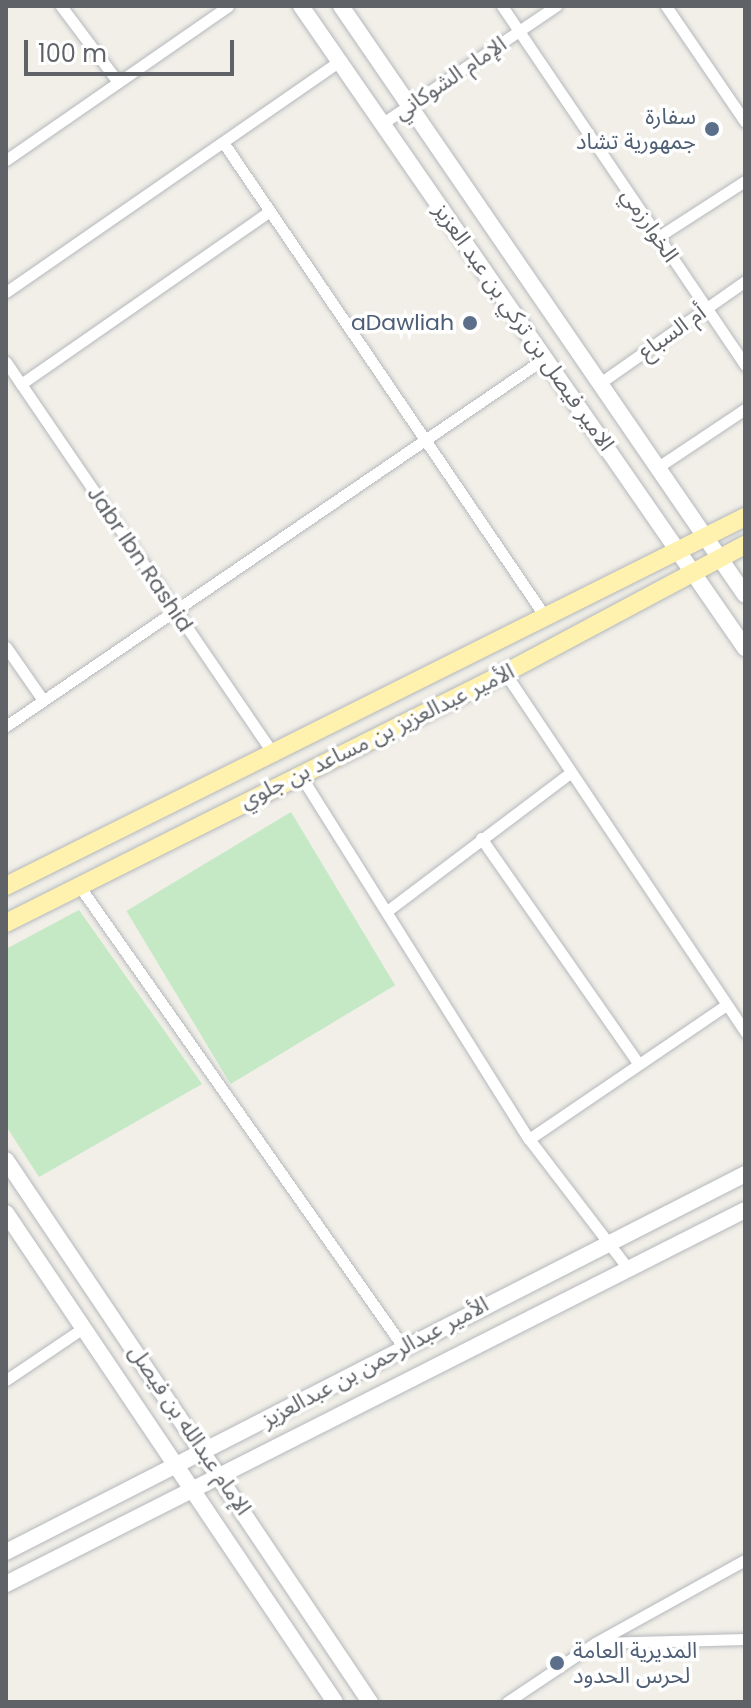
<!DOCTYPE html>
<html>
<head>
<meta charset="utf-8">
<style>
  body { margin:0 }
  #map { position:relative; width:751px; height:1708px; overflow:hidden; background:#f1efe8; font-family:Poppins,"Noto Sans Arabic",sans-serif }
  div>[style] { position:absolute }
  .green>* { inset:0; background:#c5e8c5; transform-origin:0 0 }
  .roads { filter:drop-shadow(0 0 2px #b5b8bc) drop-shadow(0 0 2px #b5b8bc) }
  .street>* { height:11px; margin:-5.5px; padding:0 5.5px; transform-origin:5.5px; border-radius:5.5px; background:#fff }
  .secondary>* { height:16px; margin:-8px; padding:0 8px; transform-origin:8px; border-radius:8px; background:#fff }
  .primary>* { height:18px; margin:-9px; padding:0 9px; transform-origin:9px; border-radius:9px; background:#fff2af }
  .dots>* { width:22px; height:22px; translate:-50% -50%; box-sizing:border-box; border:4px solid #fff; border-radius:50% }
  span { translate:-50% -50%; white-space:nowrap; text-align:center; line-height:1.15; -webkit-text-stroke:7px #fff; paint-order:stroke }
  .street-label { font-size:22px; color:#5f6368 }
  .service-label { font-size:22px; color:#4e5e75 }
  .right { translate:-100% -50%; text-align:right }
  .left { translate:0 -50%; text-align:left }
  .frame { position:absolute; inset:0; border:8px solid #5f6368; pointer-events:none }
  .scale { position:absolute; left:24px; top:40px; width:210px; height:36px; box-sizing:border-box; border:4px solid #5f6368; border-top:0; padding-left:10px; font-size:24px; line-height:28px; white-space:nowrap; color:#5f6368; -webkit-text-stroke:6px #fff; paint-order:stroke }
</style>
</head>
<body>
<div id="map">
  <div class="green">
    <i style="left:291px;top:812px;width:202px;height:192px;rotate:59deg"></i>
    <i style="clip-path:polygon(79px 910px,202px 1084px,39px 1177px,6px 1126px,6px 949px)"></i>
  </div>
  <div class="roads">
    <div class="street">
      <i style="left:61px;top:6px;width:95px;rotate:53.1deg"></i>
      <i style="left:502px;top:6px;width:434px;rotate:55.9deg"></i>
      <i style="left:666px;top:6px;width:140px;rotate:55.7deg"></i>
      <i style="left:383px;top:123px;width:209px;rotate:-34.1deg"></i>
      <i style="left:223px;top:142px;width:575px;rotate:55.84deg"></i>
      <i style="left:6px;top:160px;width:270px;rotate:-34.7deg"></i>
      <i style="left:658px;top:237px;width:103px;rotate:-32.8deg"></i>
      <i style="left:6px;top:292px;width:406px;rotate:-34.7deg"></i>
      <i style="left:6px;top:362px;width:476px;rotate:55.7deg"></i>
      <i style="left:600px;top:383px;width:177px;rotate:-35.1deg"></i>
      <i style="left:21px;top:384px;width:303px;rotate:-34.8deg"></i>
      <i style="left:658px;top:467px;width:105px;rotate:-33.7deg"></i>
      <i style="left:6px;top:647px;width:65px;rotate:55.1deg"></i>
      <i style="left:505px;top:673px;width:432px;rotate:56.2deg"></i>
      <i style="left:6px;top:726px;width:653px;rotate:-34.32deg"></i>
      <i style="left:299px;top:773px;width:432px;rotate:57.9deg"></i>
      <i style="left:529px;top:1139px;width:161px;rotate:52.6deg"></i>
      <i style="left:481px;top:838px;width:274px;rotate:55.1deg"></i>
      <i style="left:80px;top:887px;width:563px;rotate:54.9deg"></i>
      <i style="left:387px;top:911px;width:228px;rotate:-37deg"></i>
      <i style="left:529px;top:1139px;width:238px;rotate:-34.2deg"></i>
      <i style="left:6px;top:1380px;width:93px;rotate:-34deg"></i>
      <i style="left:599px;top:1643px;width:146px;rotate:-1.6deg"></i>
      <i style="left:507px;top:1702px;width:106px;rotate:-33.8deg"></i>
      <i style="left:595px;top:1643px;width:171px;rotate:-29deg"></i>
    </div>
    <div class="secondary">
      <i style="left:301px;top:6px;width:781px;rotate:55.33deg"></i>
      <i style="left:341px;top:6px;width:714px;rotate:55.55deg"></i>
      <i style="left:6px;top:1160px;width:653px;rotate:56.12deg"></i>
      <i style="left:6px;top:1213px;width:589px;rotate:56.07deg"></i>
      <i style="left:6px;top:1552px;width:830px;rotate:-27.09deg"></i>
      <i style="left:6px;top:1584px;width:828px;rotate:-26.84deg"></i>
    </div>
    <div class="primary">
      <i style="left:6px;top:886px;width:826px;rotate:-26.53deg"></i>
      <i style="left:6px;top:923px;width:558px;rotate:-26.61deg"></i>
      <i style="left:505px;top:673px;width:272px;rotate:-28.1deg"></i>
    </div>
  </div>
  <div class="dots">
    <i style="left:712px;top:129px;background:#5c6f8a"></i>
    <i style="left:470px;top:323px;background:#5c6f8a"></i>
    <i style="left:557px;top:1663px;background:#5c6f8a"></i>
  </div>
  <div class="street-label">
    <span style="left:450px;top:78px;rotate:-34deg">الإمام الشوكاني</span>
    <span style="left:650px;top:225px;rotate:56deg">الخوارزمي</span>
    <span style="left:524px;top:327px;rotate:55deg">الامير فيصل بن تركي بن عبد العزيز</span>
    <span style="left:672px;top:332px;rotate:-35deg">أم السباع</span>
    <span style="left:140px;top:559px;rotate:56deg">Jabr Ibn Rashid</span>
    <span style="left:377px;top:736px;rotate:-26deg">الأمير عبدالعزيز بن مساعد بن جلوي</span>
    <span style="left:375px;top:1362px;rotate:-28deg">الأمير عبدالرحمن بن عبدالعزيز</span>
    <span style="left:190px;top:1430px;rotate:56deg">الإمام عبدالله بن فيصل</span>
  </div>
  <div class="service-label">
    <span class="right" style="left:696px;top:129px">سفارة<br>جمهورية تشاد</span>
    <span class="right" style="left:454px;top:323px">aDawliah</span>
    <span class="left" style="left:573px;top:1663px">المديرية العامة<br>لحرس الحدود</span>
  </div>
  <div class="frame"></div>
  <div class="scale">100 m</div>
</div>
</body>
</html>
